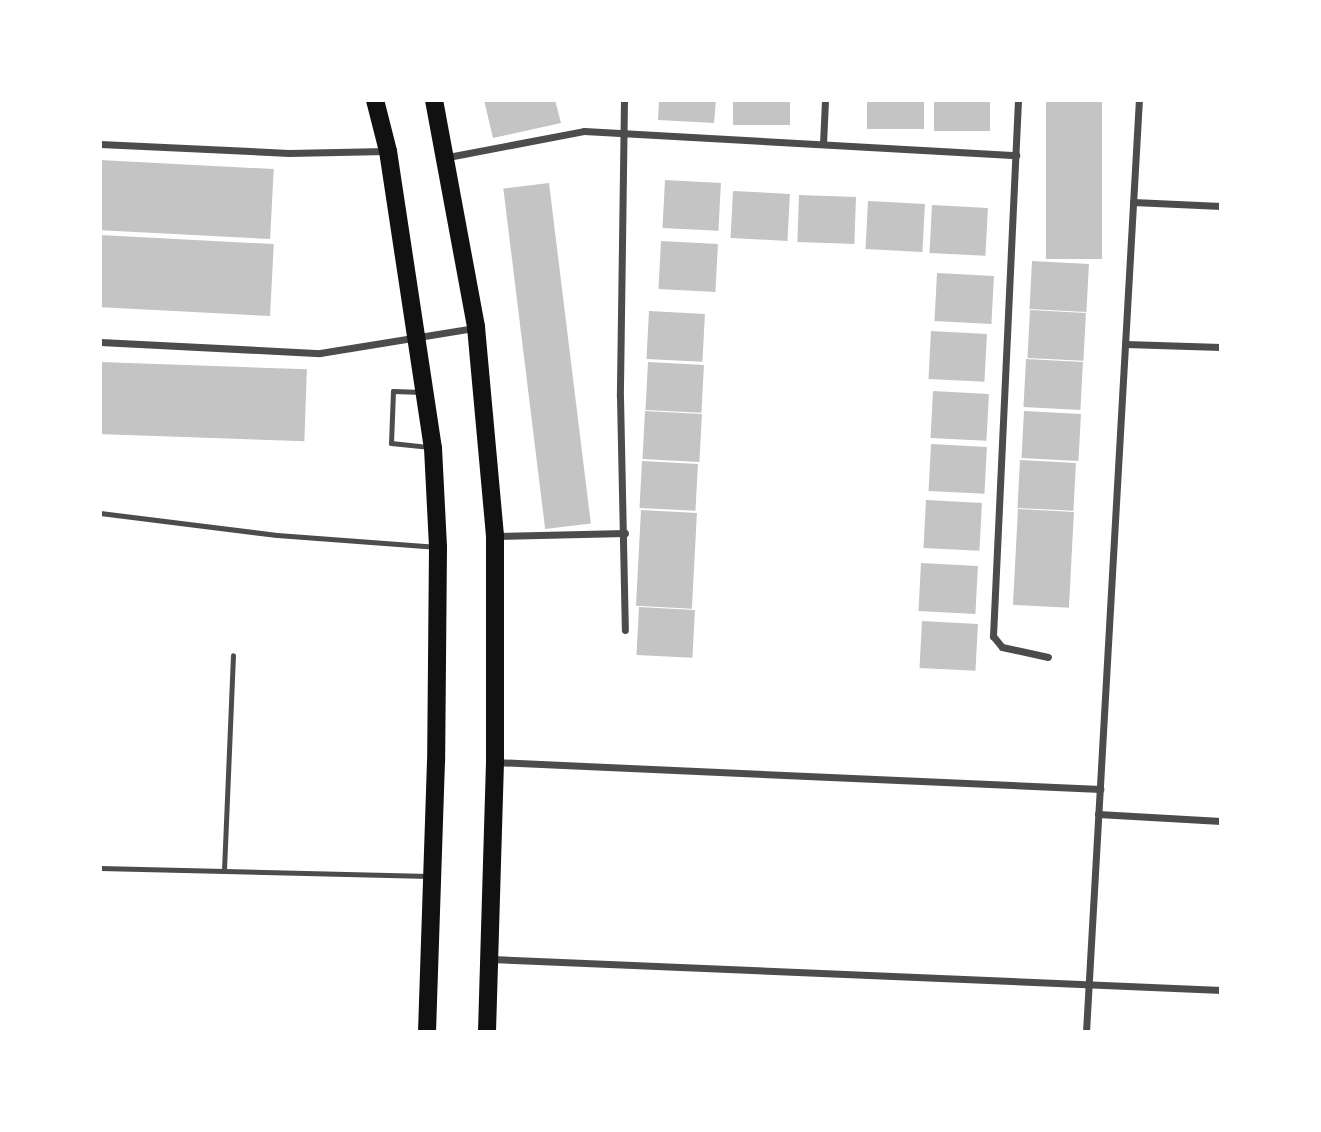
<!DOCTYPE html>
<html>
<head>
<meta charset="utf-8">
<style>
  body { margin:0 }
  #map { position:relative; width:1321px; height:1132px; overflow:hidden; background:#fff; font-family:"Times New Roman",serif }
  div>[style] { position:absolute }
  .building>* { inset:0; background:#c4c4c4; transform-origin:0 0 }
  .service>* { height:5px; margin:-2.5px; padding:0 2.5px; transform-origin:2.5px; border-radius:2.5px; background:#4c4c4c }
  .minor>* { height:7px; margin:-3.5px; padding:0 3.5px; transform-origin:3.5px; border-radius:3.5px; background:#4c4c4c }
  .primary>* { height:18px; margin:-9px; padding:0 9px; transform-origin:9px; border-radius:9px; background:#111 }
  span { translate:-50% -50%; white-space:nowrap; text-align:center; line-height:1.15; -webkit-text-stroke:7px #fff; paint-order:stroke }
  .frame { position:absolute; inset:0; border:102px solid #fff; pointer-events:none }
</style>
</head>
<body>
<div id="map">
  <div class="building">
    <i style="clip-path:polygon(484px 100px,555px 100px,561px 123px,493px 138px)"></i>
    <i style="clip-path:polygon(659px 100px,716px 100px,714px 123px,658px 120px)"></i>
    <i style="left:733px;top:100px;width:57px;height:25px"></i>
    <i style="left:867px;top:100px;width:57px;height:29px"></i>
    <i style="left:934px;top:100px;width:56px;height:31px"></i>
    <i style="left:1046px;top:100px;width:56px;height:159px"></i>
    <i style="left:100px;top:160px;width:174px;height:70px;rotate:3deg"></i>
    <i style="left:665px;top:180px;width:56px;height:48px;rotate:3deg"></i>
    <i style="left:549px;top:183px;width:343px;height:46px;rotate:83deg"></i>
    <i style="left:733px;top:191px;width:57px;height:47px;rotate:3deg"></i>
    <i style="left:799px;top:195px;width:57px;height:47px;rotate:2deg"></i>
    <i style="left:868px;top:201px;width:57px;height:48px;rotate:3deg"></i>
    <i style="left:932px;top:205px;width:56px;height:48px;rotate:3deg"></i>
    <i style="left:100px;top:235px;width:174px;height:72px;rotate:3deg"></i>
    <i style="left:661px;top:241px;width:57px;height:48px;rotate:3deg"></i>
    <i style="left:1032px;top:261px;width:57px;height:48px;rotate:3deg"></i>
    <i style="left:937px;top:273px;width:57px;height:48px;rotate:3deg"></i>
    <i style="left:1030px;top:310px;width:56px;height:48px;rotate:3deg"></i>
    <i style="left:649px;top:311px;width:56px;height:48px;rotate:3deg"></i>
    <i style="left:931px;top:331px;width:56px;height:48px;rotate:3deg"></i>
    <i style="left:1026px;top:359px;width:57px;height:48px;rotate:3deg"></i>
    <i style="left:100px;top:362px;width:207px;height:72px;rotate:2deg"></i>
    <i style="left:648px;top:362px;width:56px;height:48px;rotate:3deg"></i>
    <i style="left:933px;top:391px;width:56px;height:47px;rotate:3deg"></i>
    <i style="left:645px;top:411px;width:57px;height:48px;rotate:3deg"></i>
    <i style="left:1024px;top:411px;width:57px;height:47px;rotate:3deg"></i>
    <i style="left:931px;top:444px;width:56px;height:47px;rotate:3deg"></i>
    <i style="left:1020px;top:460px;width:56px;height:48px;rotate:3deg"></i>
    <i style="left:642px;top:461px;width:56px;height:47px;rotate:3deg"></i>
    <i style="left:926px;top:500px;width:56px;height:48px;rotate:3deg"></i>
    <i style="left:1018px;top:509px;width:56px;height:96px;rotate:3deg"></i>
    <i style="left:641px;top:510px;width:56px;height:96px;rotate:3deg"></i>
    <i style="left:921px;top:563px;width:57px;height:48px;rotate:3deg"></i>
    <i style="left:639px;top:607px;width:56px;height:48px;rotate:3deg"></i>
    <i style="left:922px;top:621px;width:56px;height:47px;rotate:3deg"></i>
  </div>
  <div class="service">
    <i style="left:422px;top:392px;width:29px;rotate:-178deg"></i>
    <i style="left:393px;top:391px;width:52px;rotate:92.2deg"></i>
    <i style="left:391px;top:443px;width:37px;rotate:6deg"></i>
    <i style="left:100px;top:513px;width:178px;rotate:7.1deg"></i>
    <i style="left:277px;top:535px;width:158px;rotate:4.3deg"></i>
    <i style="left:100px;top:868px;width:329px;rotate:1.4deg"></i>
    <i style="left:224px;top:870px;width:215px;rotate:-87.6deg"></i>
  </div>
  <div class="minor">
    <i style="left:624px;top:100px;width:297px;rotate:90.8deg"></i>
    <i style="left:620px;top:397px;width:233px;rotate:88.8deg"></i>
    <i style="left:1018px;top:100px;width:537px;rotate:92.67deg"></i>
    <i style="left:993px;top:636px;width:14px;rotate:51deg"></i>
    <i style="left:1002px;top:647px;width:47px;rotate:12.3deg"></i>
    <i style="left:100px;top:144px;width:189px;rotate:2.7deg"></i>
    <i style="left:289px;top:153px;width:97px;rotate:-1.2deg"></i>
    <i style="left:823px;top:144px;width:44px;rotate:-87.4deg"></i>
    <i style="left:448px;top:157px;width:138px;rotate:-10.8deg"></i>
    <i style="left:584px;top:131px;width:433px;rotate:3.2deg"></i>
    <i style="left:1133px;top:202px;width:88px;rotate:2.6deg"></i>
    <i style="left:100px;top:342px;width:220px;rotate:2.9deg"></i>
    <i style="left:320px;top:353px;width:157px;rotate:-9.2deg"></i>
    <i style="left:1125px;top:344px;width:96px;rotate:1.8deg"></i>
    <i style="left:496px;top:536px;width:129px;rotate:-1.3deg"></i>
    <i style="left:495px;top:762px;width:606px;rotate:2.56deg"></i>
    <i style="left:1098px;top:814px;width:123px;rotate:3.3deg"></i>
    <i style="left:491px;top:959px;width:731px;rotate:2.43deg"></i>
    <i style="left:1086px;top:1032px;width:934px;rotate:-86.75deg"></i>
  </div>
  <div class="primary">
    <i style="left:375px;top:100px;width:53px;rotate:75.7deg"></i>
    <i style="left:388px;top:151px;width:300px;rotate:81.4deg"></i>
    <i style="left:433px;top:448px;width:99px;rotate:87.1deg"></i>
    <i style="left:438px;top:547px;width:214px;rotate:90.5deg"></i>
    <i style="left:436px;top:761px;width:271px;rotate:91.9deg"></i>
    <i style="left:434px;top:100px;width:231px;rotate:79.5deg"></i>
    <i style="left:476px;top:327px;width:210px;rotate:84.8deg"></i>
    <i style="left:495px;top:536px;width:226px;rotate:90deg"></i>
    <i style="left:495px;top:762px;width:270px;rotate:91.7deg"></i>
  </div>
  <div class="frame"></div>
</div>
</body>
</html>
